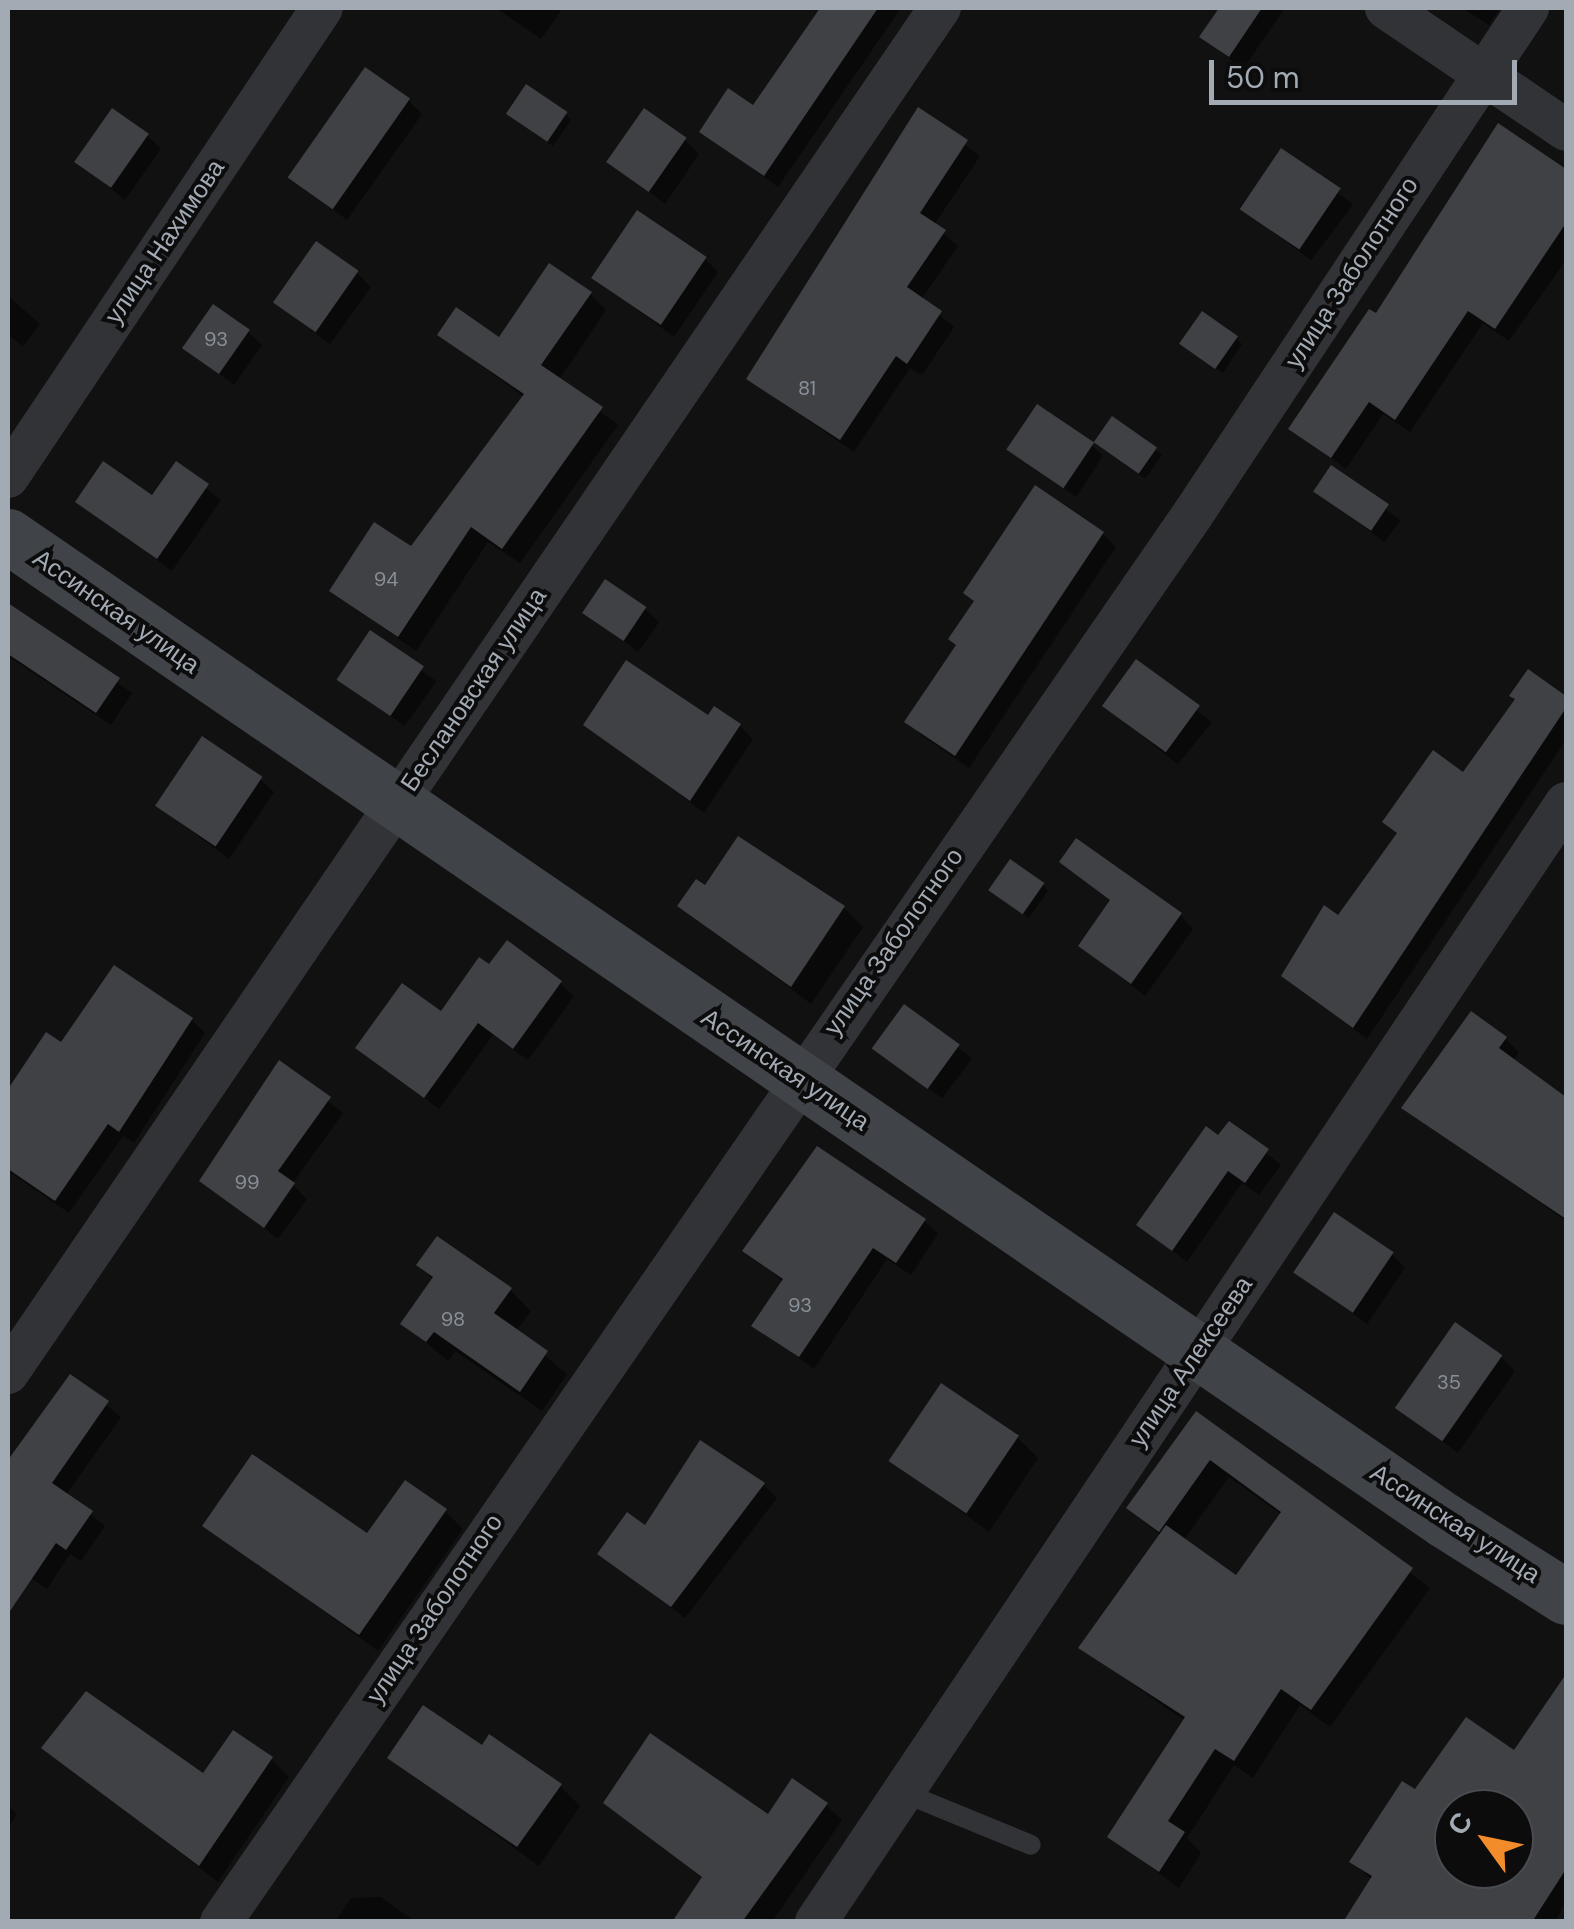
<!DOCTYPE html>
<html>
<head>
<meta charset="utf-8">
<style>
  body { margin:0 }
  #map { position:relative; width:1574px; height:1929px; overflow:hidden; background:#111112; font-family:"DM Sans",sans-serif }
  div>[style] { position:absolute }
  .shadow>* { inset:0; background:#0007; transform-origin:0 0 }
  .building>* { inset:0; background:#3f4145; transform-origin:0 0 }
  .lane>* { height:20px; margin:-10px; padding:0 10px; transform-origin:10px; border-radius:10px; background:#323337 }
  .street>* { height:42px; margin:-21px; padding:0 21px; transform-origin:21px; border-radius:21px; background:#323337 }
  .secondary>* { height:55px; margin:-27.5px; padding:0 27.5px; transform-origin:27.5px; border-radius:27.5px; background:#404347 }
  span { translate:-50% -50%; white-space:nowrap; text-align:center; line-height:1.15; -webkit-text-stroke:8px #0c0c0d; paint-order:stroke }
  .number-label { font-size:20px; color:#899098 }
  .number-label span { -webkit-text-stroke-width:0 }
  .street-label { font-size:25px; color:#a2aab3 }
  .frame { position:absolute; inset:0; border:10px solid #a2aab3; pointer-events:none }
  .north { position:absolute; left:1434px; top:1789px; width:100px; height:100px; box-sizing:border-box; background:#0c0c0d; border:2px solid #484b4f; border-radius:50%; rotate:303deg; font-size:28px; font-weight:700; line-height:40px; text-align:center; color:#a2aab3 }
  .north::after { content:''; display:block; margin:auto; width:35px; height:45px; background:#f28b29; clip-path:polygon(50% 0,100% 100%,50% 72%,0 100%) }
  .scale { position:absolute; left:1209px; top:60px; width:308px; height:45px; box-sizing:border-box; border:5px solid #a2aab3; border-top:0; padding-left:12px; font-size:30px; line-height:35px; white-space:nowrap; color:#a2aab3; -webkit-text-stroke:8px #0c0c0d; paint-order:stroke }
</style>
</head>
<body>
<div id="map">
  <div class="shadow">
    <i style="clip-path:polygon(496px 8px,563px 8px,541px 39px)"></i>
    <i style="clip-path:polygon(823px 8px,901px 8px,778px 187px,702px 131px,753px 108px)"></i>
    <i style="clip-path:polygon(1222px 8px,1285px 8px,1243px 69px,1202px 37px)"></i>
    <i style="clip-path:polygon(1462px 8px,1500px 8px,1489px 25px)"></i>
    <i style="clip-path:polygon(408px 100px,422px 114px,347px 220px,294px 180px)"></i>
    <i style="clip-path:polygon(919px 110px,980px 156px,934px 225px,958px 246px,921px 300px,954px 327px,922px 375px,910px 368px,854px 452px,749px 379px)"></i>
    <i style="clip-path:polygon(565px 114px,571px 120px,553px 146px,515px 120px)"></i>
    <i style="clip-path:polygon(1499px 127px,1566px 172px,1566px 260px,1509px 341px,1483px 323px,1410px 432px,1383px 414px,1346px 469px,1292px 428px,1377px 317px)"></i>
    <i style="clip-path:polygon(147px 135px,161px 149px,125px 200px,78px 162px)"></i>
    <i style="clip-path:polygon(685px 140px,699px 154px,665px 204px,610px 162px)"></i>
    <i style="left:1282px;top:151px;width:89px;height:70px;rotate:37deg"></i>
    <i style="clip-path:polygon(705px 259px,718px 272px,674px 337px,594px 278px)"></i>
    <i style="clip-path:polygon(357px 273px,371px 287px,330px 344px,276px 303px)"></i>
    <i style="clip-path:polygon(590px 294px,606px 310px,559px 380px,618px 425px,520px 563px,488px 542px,416px 651px,332px 591px,412px 549px,524px 397px,440px 335px,500px 340px)"></i>
    <i style="clip-path:polygon(8px 296px,40px 324px,23px 346px,8px 335px)"></i>
    <i style="clip-path:polygon(248px 332px,262px 345px,234px 385px,186px 348px)"></i>
    <i style="clip-path:polygon(1236px 338px,1242px 344px,1223px 373px,1189px 350px)"></i>
    <i style="left:1112px;top:420px;width:61px;height:29px;rotate:35deg"></i>
    <i style="clip-path:polygon(1092px 445px,1103px 456px,1076px 497px,1010px 449px)"></i>
    <i style="clip-path:polygon(176px 465px,221px 500px,172px 571px,78px 501px,153px 499px)"></i>
    <i style="left:1331px;top:468px;width:87px;height:27px;rotate:37deg"></i>
    <i style="clip-path:polygon(1103px 534px,1116px 547px,969px 768px,921px 735px,908px 721px)"></i>
    <i style="clip-path:polygon(8px 606px,132px 693px,111px 725px,8px 656px)"></i>
    <i style="clip-path:polygon(645px 609px,659px 622px,638px 652px,586px 612px)"></i>
    <i style="left:371px;top:634px;width:81px;height:55px;rotate:36deg"></i>
    <i style="left:1137px;top:662px;width:96px;height:54px;rotate:39deg"></i>
    <i style="clip-path:polygon(1529px 672px,1566px 699px,1566px 740px,1367px 1039px,1284px 976px,1339px 918px,1399px 835px,1385px 822px,1464px 775px,1517px 700px)"></i>
    <i style="clip-path:polygon(709px 719px,740px 726px,753px 739px,704px 813px,586px 724px)"></i>
    <i style="clip-path:polygon(260px 779px,274px 792px,229px 859px,158px 806px)"></i>
    <i style="clip-path:polygon(1062px 862px,1180px 915px,1193px 929px,1145px 996px,1081px 946px,1112px 902px)"></i>
    <i style="clip-path:polygon(1042px 884px,1048px 891px,1029px 918px,998px 896px)"></i>
    <i style="clip-path:polygon(706px 888px,844px 908px,863px 927px,811px 1004px,681px 906px)"></i>
    <i style="clip-path:polygon(490px 968px,560px 983px,574px 996px,528px 1060px,493px 1035px,439px 1109px,358px 1047px,441px 1014px)"></i>
    <i style="left:905px;top:1008px;width:84px;height:50px;rotate:37deg"></i>
    <i style="clip-path:polygon(192px 1020px,205px 1033px,134px 1143px,123px 1136px,69px 1213px,8px 1171px,8px 1093px,47px 1036px,62px 1046px)"></i>
    <i style="clip-path:polygon(1505px 1039px,1519px 1052px,1513px 1061px,1566px 1102px,1554px 1131px,1566px 1140px,1566px 1221px,1404px 1107px)"></i>
    <i style="clip-path:polygon(280px 1064px,343px 1113px,292px 1184px,307px 1199px,278px 1239px,202px 1180px)"></i>
    <i style="clip-path:polygon(1229px 1124px,1281px 1165px,1259px 1195px,1242px 1183px,1187px 1262px,1140px 1225px)"></i>
    <i style="clip-path:polygon(924px 1221px,938px 1234px,911px 1275px,887px 1259px,814px 1369px,755px 1325px,784px 1282px,745px 1251px)"></i>
    <i style="clip-path:polygon(1392px 1254px,1405px 1268px,1367px 1324px,1297px 1272px)"></i>
    <i style="clip-path:polygon(419px 1265px,510px 1290px,531px 1311px,516px 1331px,567px 1374px,542px 1411px,455px 1351px,448px 1361px,404px 1324px,434px 1280px)"></i>
    <i style="clip-path:polygon(1501px 1357px,1515px 1371px,1458px 1453px,1399px 1408px)"></i>
    <i style="clip-path:polygon(71px 1377px,121px 1417px,66px 1495px,105px 1526px,81px 1561px,70px 1554px,47px 1589px,8px 1562px,8px 1464px)"></i>
    <i style="clip-path:polygon(evenodd,1196px 1414px,1430px 1588px,1330px 1727px,1300px 1705px,1253px 1778px,1234px 1765px,1187px 1838px,1201px 1853px,1179px 1888px,1110px 1837px,1185px 1721px,1081px 1648px,1161px 1536px,1129px 1508px,1196px 1414px,1229px 1477px,1282px 1515px,1236px 1579px,1183px 1541px,1229px 1477px)"></i>
    <i style="clip-path:polygon(1018px 1438px,1038px 1458px,989px 1532px,892px 1460px)"></i>
    <i style="clip-path:polygon(764px 1485px,777px 1498px,685px 1618px,600px 1554px,645px 1529px)"></i>
    <i style="clip-path:polygon(445px 1511px,463px 1529px,378px 1651px,206px 1525px,368px 1536px)"></i>
    <i style="clip-path:polygon(evenodd,1566px 1682px,1566px 1901px,1555px 1922px,1346px 1922px,1372px 1880px,1353px 1862px,1515px 1754px,1566px 1682px,1454px 1809px,1514px 1809px,1514px 1869px,1454px 1869px,1454px 1809px)"></i>
    <i style="clip-path:polygon(44px 1748px,204px 1777px,271px 1759px,289px 1777px,218px 1882px)"></i>
    <i style="clip-path:polygon(482px 1748px,560px 1786px,580px 1806px,539px 1866px,391px 1758px)"></i>
    <i style="clip-path:polygon(606px 1803px,768px 1817px,826px 1805px,842px 1820px,772px 1922px,678px 1922px,704px 1879px)"></i>
    <i style="clip-path:polygon(8px 1805px,17px 1814px,8px 1828px)"></i>
    <i style="clip-path:polygon(381px 1897px,416px 1922px,335px 1922px,351px 1898px)"></i>
  </div>
  <div class="building">
    <i style="clip-path:polygon(820px 8px,878px 8px,764px 176px,699px 132px,728px 88px,753px 105px)"></i>
    <i style="clip-path:polygon(1219px 8px,1262px 8px,1229px 57px,1199px 37px)"></i>
    <i style="left:365px;top:67px;width:55px;height:135px;rotate:35deg"></i>
    <i style="left:526px;top:84px;width:50px;height:36px;rotate:34deg"></i>
    <i style="clip-path:polygon(918px 107px,968px 140px,920px 213px,946px 230px,907px 287px,942px 311px,907px 364px,896px 356px,840px 440px,746px 379px)"></i>
    <i style="left:112px;top:108px;width:45px;height:66px;rotate:35deg"></i>
    <i style="left:644px;top:108px;width:52px;height:66px;rotate:35deg"></i>
    <i style="clip-path:polygon(1498px 123px,1566px 169px,1566px 223px,1495px 329px,1468px 311px,1395px 420px,1369px 402px,1331px 458px,1288px 429px,1369px 309px,1376px 313px)"></i>
    <i style="left:1281px;top:148px;width:72px;height:74px;rotate:34deg"></i>
    <i style="left:637px;top:210px;width:84px;height:82px;rotate:34deg"></i>
    <i style="left:316px;top:241px;width:52px;height:75px;rotate:35deg"></i>
    <i style="clip-path:polygon(549px 263px,592px 292px,541px 365px,603px 407px,502px 549px,471px 527px,398px 637px,329px 591px,374px 522px,411px 546px,524px 394px,437px 335px,456px 307px,499px 337px)"></i>
    <i style="left:213px;top:304px;width:45px;height:54px;rotate:35deg"></i>
    <i style="left:1202px;top:311px;width:44px;height:40px;rotate:35deg"></i>
    <i style="left:1037px;top:404px;width:69px;height:55px;rotate:34deg"></i>
    <i style="left:1112px;top:416px;width:55px;height:32px;rotate:35deg"></i>
    <i style="clip-path:polygon(103px 461px,152px 495px,176px 461px,209px 484px,157px 559px,75px 502px)"></i>
    <i style="left:1331px;top:465px;width:70px;height:32px;rotate:34deg"></i>
    <i style="clip-path:polygon(1035px 485px,1104px 532px,955px 756px,904px 722px,956px 645px,948px 639px,974px 601px,963px 593px)"></i>
    <i style="left:605px;top:579px;width:50px;height:41px;rotate:34deg"></i>
    <i style="clip-path:polygon(8px 603px,120px 678px,96px 713px,8px 654px)"></i>
    <i style="left:370px;top:630px;width:65px;height:60px;rotate:34deg"></i>
    <i style="left:1136px;top:659px;width:79px;height:58px;rotate:36deg"></i>
    <i style="clip-path:polygon(626px 660px,708px 715px,714px 706px,741px 724px,690px 801px,583px 725px)"></i>
    <i style="clip-path:polygon(1528px 669px,1566px 696px,1566px 708px,1353px 1028px,1281px 976px,1324px 905px,1338px 915px,1397px 833px,1382px 822px,1433px 750px,1463px 772px,1515px 699px,1509px 696px)"></i>
    <i style="left:202px;top:736px;width:73px;height:84px;rotate:34deg"></i>
    <i style="clip-path:polygon(738px 836px,845px 906px,791px 987px,677px 906px,696px 879px,705px 885px)"></i>
    <i style="clip-path:polygon(1076px 838px,1182px 913px,1131px 984px,1078px 946px,1110px 900px,1059px 862px)"></i>
    <i style="left:1010px;top:859px;width:42px;height:38px;rotate:35deg"></i>
    <i style="clip-path:polygon(507px 940px,562px 981px,513px 1049px,478px 1023px,424px 1098px,355px 1048px,402px 983px,441px 1011px,479px 957px,489px 964px)"></i>
    <i style="clip-path:polygon(114px 965px,193px 1018px,119px 1132px,108px 1124px,55px 1201px,8px 1169px,8px 1089px,46px 1032px,61px 1042px)"></i>
    <i style="left:904px;top:1004px;width:69px;height:55px;rotate:36deg"></i>
    <i style="clip-path:polygon(1471px 1011px,1507px 1037px,1499px 1048px,1566px 1097px,1566px 1219px,1401px 1108px)"></i>
    <i style="clip-path:polygon(279px 1060px,331px 1097px,278px 1171px,295px 1183px,264px 1228px,199px 1181px)"></i>
    <i style="clip-path:polygon(1229px 1121px,1269px 1149px,1245px 1183px,1228px 1171px,1172px 1251px,1136px 1225px,1206px 1126px,1218px 1135px)"></i>
    <i style="clip-path:polygon(817px 1146px,926px 1219px,896px 1263px,873px 1248px,799px 1357px,751px 1326px,783px 1279px,742px 1251px)"></i>
    <i style="left:1334px;top:1212px;width:72px;height:73px;rotate:34deg"></i>
    <i style="clip-path:polygon(437px 1236px,512px 1288px,494px 1313px,548px 1351px,520px 1392px,434px 1332px,426px 1342px,400px 1324px,433px 1277px,416px 1265px)"></i>
    <i style="left:1455px;top:1322px;width:58px;height:105px;rotate:35deg"></i>
    <i style="clip-path:polygon(70px 1374px,109px 1401px,52px 1483px,93px 1511px,66px 1550px,56px 1543px,8px 1614px,8px 1460px)"></i>
    <i style="left:941px;top:1383px;width:94px;height:94px;rotate:34deg"></i>
    <i style="clip-path:polygon(1196px 1411px,1413px 1568px,1311px 1710px,1281px 1689px,1234px 1761px,1215px 1749px,1168px 1821px,1185px 1832px,1159px 1872px,1107px 1837px,1185px 1717px,1078px 1648px,1166px 1525px,1236px 1575px,1281px 1512px,1210px 1460px,1159px 1532px,1126px 1508px)"></i>
    <i style="clip-path:polygon(700px 1440px,765px 1483px,671px 1607px,597px 1554px,627px 1512px,645px 1525px)"></i>
    <i style="clip-path:polygon(252px 1454px,367px 1533px,405px 1480px,447px 1509px,359px 1635px,202px 1526px)"></i>
    <i style="clip-path:polygon(evenodd,1566px 1674px,1566px 1869px,1532px 1922px,1343px 1922px,1372px 1876px,1349px 1862px,1402px 1781px,1415px 1789px,1466px 1717px,1514px 1750px,1566px 1674px,1454px 1809px,1514px 1809px,1514px 1869px,1454px 1869px,1454px 1809px)"></i>
    <i style="clip-path:polygon(86px 1691px,203px 1773px,233px 1730px,273px 1757px,199px 1866px,41px 1748px)"></i>
    <i style="clip-path:polygon(423px 1705px,482px 1745px,489px 1734px,562px 1784px,517px 1847px,387px 1758px)"></i>
    <i style="clip-path:polygon(650px 1733px,768px 1814px,792px 1778px,828px 1803px,742px 1922px,672px 1922px,702px 1877px,603px 1803px)"></i>
  </div>
  <div class="lane">
    <i style="left:902px;top:1792px;width:139px;rotate:22.3deg"></i>
  </div>
  <div class="street">
    <i style="left:1386px;top:8px;width:217px;rotate:34.1deg"></i>
    <i style="left:8px;top:477px;width:564px;rotate:-56.2deg"></i>
    <i style="left:8px;top:1373px;width:1653px;rotate:-55.68deg"></i>
    <i style="left:221px;top:1922px;width:1711px;rotate:-55.38deg"></i>
    <i style="left:1193px;top:514px;width:607px;rotate:-56.49deg"></i>
    <i style="left:816px;top:1922px;width:1347px;rotate:-56.17deg"></i>
  </div>
  <div class="secondary">
    <i style="left:8px;top:536px;width:1741px;rotate:34.42deg"></i>
    <i style="left:1444px;top:1520px;width:144px;rotate:32.3deg"></i>
  </div>
  <div class="number-label">
    <span style="left:216px;top:339px">93</span>
    <span style="left:807px;top:388px">81</span>
    <span style="left:386px;top:579px">94</span>
    <span style="left:247px;top:1182px">99</span>
    <span style="left:800px;top:1305px">93</span>
    <span style="left:453px;top:1319px">98</span>
    <span style="left:1449px;top:1382px">35</span>
  </div>
  <div class="street-label">
    <span style="left:165px;top:242px;rotate:-56deg">улица Нахимова</span>
    <span style="left:1352px;top:273px;rotate:-57deg">улица Заболотного</span>
    <span style="left:116px;top:612px;rotate:35deg">Ассинская улица</span>
    <span style="left:474px;top:690px;rotate:-56deg">Беслановская улица</span>
    <span style="left:894px;top:942px;rotate:-55deg">улица Заболотного</span>
    <span style="left:785px;top:1070px;rotate:34deg">Ассинская улица</span>
    <span style="left:1191px;top:1362px;rotate:-56deg">улица Алексеева</span>
    <span style="left:1455px;top:1524px;rotate:33deg">Ассинская улица</span>
    <span style="left:435px;top:1609px;rotate:-56deg">улица Заболотного</span>
  </div>
  <div class="frame"></div>
  <div class="north">С</div>
  <div class="scale">50 m</div>
</div>
</body>
</html>
